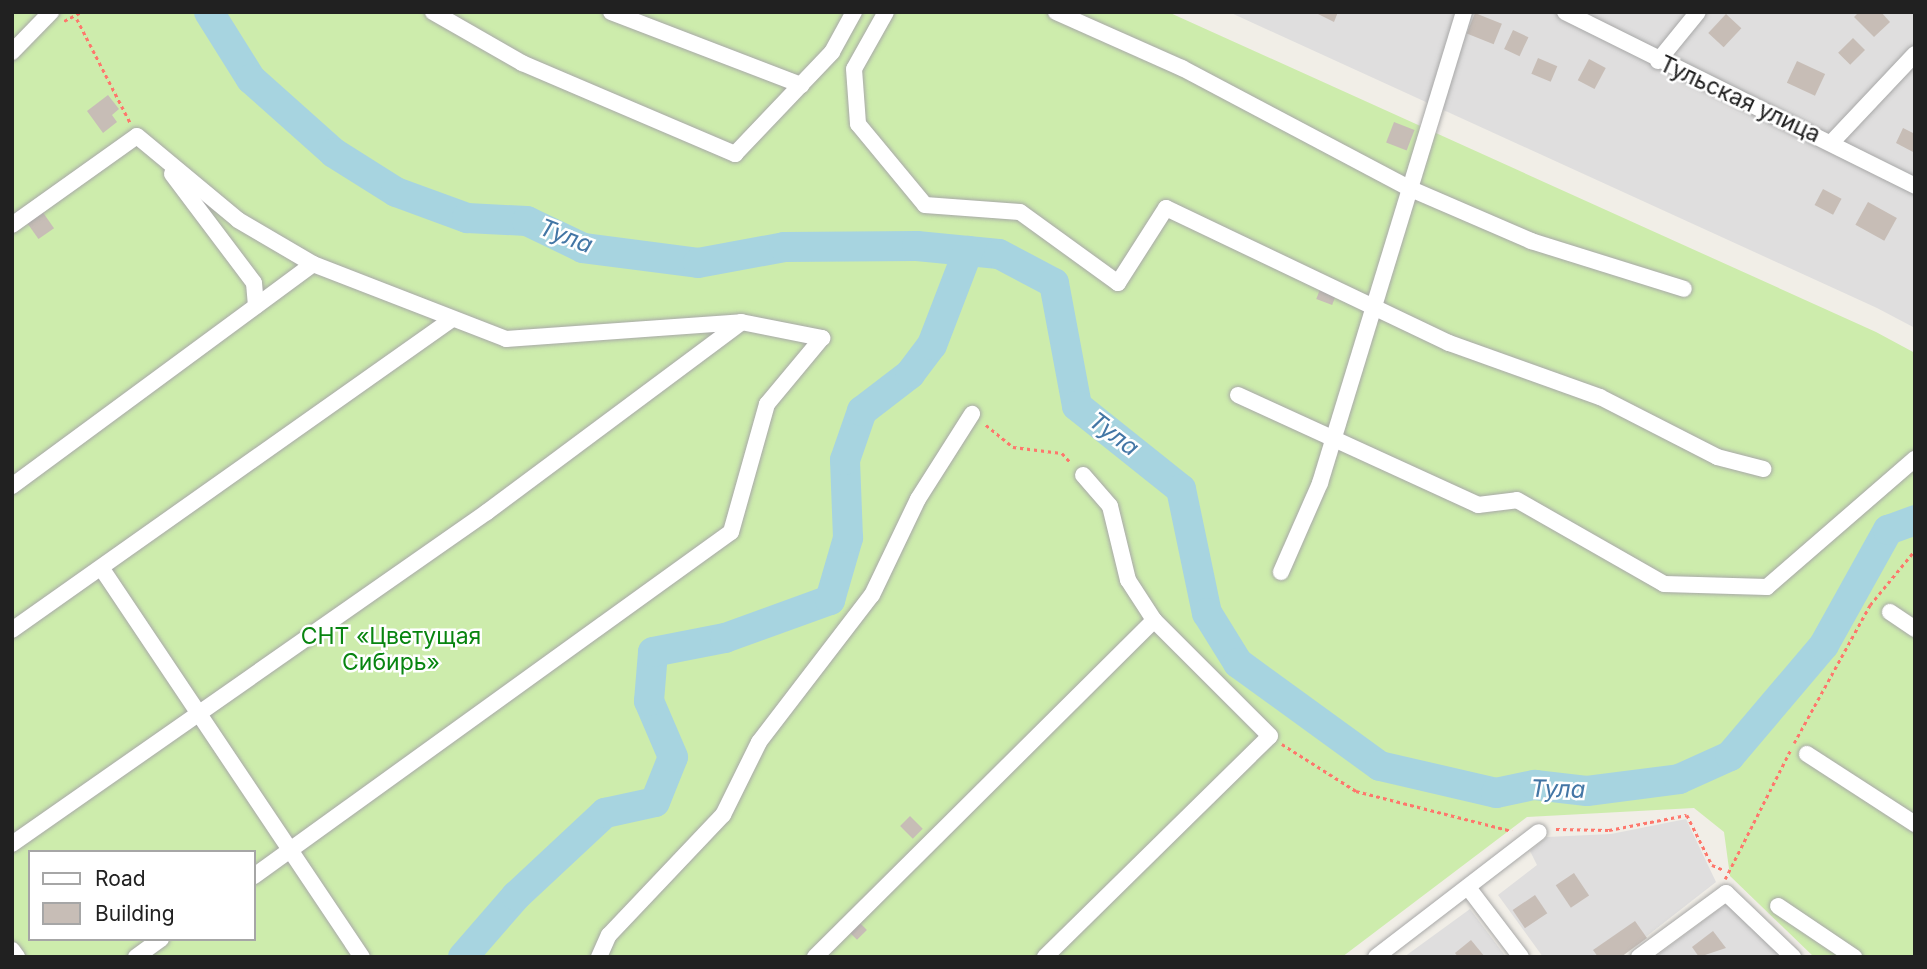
<!DOCTYPE html>
<html>
<head>
<meta charset="utf-8">
<style>
  body { margin:0 }
  #map { position:relative; width:1927px; height:969px; overflow:hidden; background:#f1eee7; font-family:Inter,sans-serif }
  div>[style] { position:absolute }
  .residential>* { inset:0; background:#dfdede }
  .grass>* { inset:0; background:#cdecac }
  .river>* { height:30px; margin:-15px; padding:0 15px; transform-origin:15px; border-radius:15px; background:#a7d4e0 }
  .building>* { inset:0; background:#c7bdb6; transform-origin:0 0 }
  .path>* { height:2.5px; margin-top:-1.25px; transform-origin:0; background:repeating-linear-gradient(90deg,#fe776c 0 3.5px,transparent 0 7px) }
  .roads { filter:drop-shadow(0 0 2px #a8a8a8) drop-shadow(0 0 2px #a8a8a8) }
  .minor>* { height:16px; margin:-8px; padding:0 8px; transform-origin:8px; border-radius:8px; background:#fff }
  span { translate:-50% -50%; white-space:nowrap; text-align:center; line-height:1.15; -webkit-text-stroke:5px #fff; paint-order:stroke }
  .street-label { font-size:23px; color:#212121 }
  .park-label { font-size:23px; color:#088510 }
  .water-label { font-size:24px; color:#4376a5; font-style:italic }
  .frame { position:absolute; inset:0; border:14px solid #212121; pointer-events:none }
  .legend { position:absolute; left:28px; top:850px; width:228px; height:91px; box-sizing:border-box; background:#fff; border:2px solid #a6a6a6; margin:0; padding:9px 12px; list-style:none; font-size:21px; color:#212121 }
  .legend li { display:flex; align-items:center; gap:14px; height:35px }
  .legend b { width:35px; border:2px solid #a6a6a6 }
</style>
</head>
<body>
<div id="map">
  <div class="residential">
    <i style="clip-path:polygon(1229px 12px,1915px 12px,1915px 328px,1877px 308px)"></i>
    <i style="clip-path:polygon(1686px 819px,1716px 882px,1620px 957px,1543px 957px,1498px 895px,1537px 865px,1530px 851px,1547px 837px,1611px 834px)"></i>
    <i style="clip-path:polygon(1730px 901px,1788px 957px,1655px 957px)"></i>
    <i style="clip-path:polygon(1470px 909px,1506px 957px,1404px 957px)"></i>
  </div>
  <div class="grass">
    <i style="clip-path:polygon(evenodd,12px 12px,1168px 12px,1876px 332px,1915px 353px,1915px 957px,1814px 957px,1730px 876px,1724px 832px,1694px 808px,1527px 817px,1342px 957px,12px 957px,12px 12px,30px 852px,254px 852px,254px 939px,30px 939px,30px 852px)"></i>
  </div>
  <div class="river">
    <i style="left:209px;top:12px;width:79px;rotate:57.9deg"></i>
    <i style="left:251px;top:79px;width:111px;rotate:41.7deg"></i>
    <i style="left:334px;top:153px;width:73px;rotate:32.2deg"></i>
    <i style="left:396px;top:192px;width:76px;rotate:20.1deg"></i>
    <i style="left:467px;top:218px;width:60px;rotate:2.9deg"></i>
    <i style="left:527px;top:221px;width:62px;rotate:25.7deg"></i>
    <i style="left:583px;top:248px;width:116px;rotate:7.4deg"></i>
    <i style="left:698px;top:263px;width:87px;rotate:-10.5deg"></i>
    <i style="left:784px;top:247px;width:133px;rotate:-0.4deg"></i>
    <i style="left:917px;top:246px;width:82px;rotate:5.6deg"></i>
    <i style="left:999px;top:254px;width:62px;rotate:27.8deg"></i>
    <i style="left:1054px;top:283px;width:125px;rotate:79.4deg"></i>
    <i style="left:1077px;top:406px;width:133px;rotate:38.6deg"></i>
    <i style="left:1181px;top:489px;width:127px;rotate:78.2deg"></i>
    <i style="left:1207px;top:613px;width:59px;rotate:58.2deg"></i>
    <i style="left:1238px;top:663px;width:175px;rotate:36deg"></i>
    <i style="left:1380px;top:766px;width:119px;rotate:13.1deg"></i>
    <i style="left:1496px;top:793px;width:40px;rotate:-12deg"></i>
    <i style="left:1535px;top:785px;width:52px;rotate:6.6deg"></i>
    <i style="left:1587px;top:791px;width:93px;rotate:-7.4deg"></i>
    <i style="left:1679px;top:779px;width:56px;rotate:-24.3deg"></i>
    <i style="left:1730px;top:756px;width:145px;rotate:-49.7deg"></i>
    <i style="left:1824px;top:645px;width:132px;rotate:-60.9deg"></i>
    <i style="left:1888px;top:530px;width:29px;rotate:-20deg"></i>
    <i style="left:463px;top:957px;width:81px;rotate:-49deg"></i>
    <i style="left:516px;top:896px;width:122px;rotate:-43deg"></i>
    <i style="left:605px;top:813px;width:51px;rotate:-12.4deg"></i>
    <i style="left:655px;top:802px;width:48px;rotate:-68.2deg"></i>
    <i style="left:673px;top:757px;width:61px;rotate:-113.2deg"></i>
    <i style="left:649px;top:701px;width:49px;rotate:-85.3deg"></i>
    <i style="left:653px;top:652px;width:73px;rotate:-11deg"></i>
    <i style="left:725px;top:638px;width:112px;rotate:-19.9deg"></i>
    <i style="left:830px;top:600px;width:65px;rotate:-73.8deg"></i>
    <i style="left:848px;top:538px;width:78px;rotate:-92.2deg"></i>
    <i style="left:845px;top:460px;width:52px;rotate:-70.9deg"></i>
    <i style="left:862px;top:411px;width:61px;rotate:-37.6deg"></i>
    <i style="left:910px;top:374px;width:36px;rotate:-53deg"></i>
    <i style="left:932px;top:345px;width:101px;rotate:-69deg"></i>
  </div>
  <div class="building">
    <i style="clip-path:polygon(1314px 12px,1338px 12px,1334px 22px)"></i>
    <i style="clip-path:polygon(1859px 12px,1881px 12px,1890px 22px,1874px 37px,1854px 17px)"></i>
    <i style="left:1475px;top:13px;width:29px;height:22px;rotate:22deg"></i>
    <i style="left:1726px;top:14px;width:21px;height:26px;rotate:43deg"></i>
    <i style="left:1513px;top:30px;width:17px;height:21px;rotate:25deg"></i>
    <i style="left:1853px;top:38px;width:17px;height:21px;rotate:45deg"></i>
    <i style="left:1538px;top:58px;width:21px;height:17px;rotate:23deg"></i>
    <i style="left:1589px;top:59px;width:19px;height:24px;rotate:28deg"></i>
    <i style="left:1797px;top:61px;width:31px;height:24px;rotate:25deg"></i>
    <i style="clip-path:polygon(108px 95px,119px 109px,112px 115px,117px 122px,103px 133px,87px 111px)"></i>
    <i style="left:1394px;top:122px;width:22px;height:22px;rotate:21deg"></i>
    <i style="clip-path:polygon(1903px 128px,1915px 134px,1915px 153px,1896px 143px)"></i>
    <i style="left:1823px;top:189px;width:21px;height:18px;rotate:28deg"></i>
    <i style="left:1868px;top:202px;width:33px;height:26px;rotate:29deg"></i>
    <i style="left:42px;top:211px;width:21px;height:19px;rotate:55deg"></i>
    <i style="left:1322px;top:284px;width:17px;height:16px;rotate:21deg"></i>
    <i style="left:910px;top:816px;width:18px;height:14px;rotate:45deg"></i>
    <i style="left:1574px;top:873px;width:27px;height:22px;rotate:56deg"></i>
    <i style="left:1535px;top:895px;width:22px;height:27px;rotate:56deg"></i>
    <i style="left:857px;top:920px;width:14px;height:14px;rotate:45deg"></i>
    <i style="clip-path:polygon(1635px 921px,1647px 938px,1621px 957px,1598px 957px,1593px 950px)"></i>
    <i style="clip-path:polygon(1713px 931px,1726px 948px,1699px 957px,1692px 947px)"></i>
    <i style="clip-path:polygon(1471px 940px,1485px 957px,1458px 957px,1455px 953px)"></i>
  </div>
  <div class="path">
    <i style="left:77px;top:19px;width:116px;rotate:62.8deg"></i>
    <i style="left:64px;top:21px;width:19px;rotate:-28deg"></i>
    <i style="left:986px;top:425px;width:35px;rotate:39deg"></i>
    <i style="left:1013px;top:447px;width:49px;rotate:7deg"></i>
    <i style="left:1062px;top:453px;width:13px;rotate:48deg"></i>
    <i style="left:1794px;top:743px;width:158px;rotate:-61.2deg"></i>
    <i style="left:1870px;top:605px;width:71px;rotate:-50.7deg"></i>
    <i style="left:1282px;top:744px;width:88px;rotate:32.4deg"></i>
    <i style="left:1356px;top:791px;width:161px;rotate:14.4deg"></i>
    <i style="left:1556px;top:829px;width:53px;rotate:1.1deg"></i>
    <i style="left:1609px;top:830px;width:79px;rotate:-10.9deg"></i>
    <i style="left:1687px;top:815px;width:56px;rotate:63.4deg"></i>
    <i style="left:1712px;top:865px;width:13px;rotate:23deg"></i>
    <i style="left:1725px;top:879px;width:146px;rotate:-63.1deg"></i>
  </div>
  <div class="roads">
    <div class="minor">
      <i style="left:433px;top:12px;width:103px;rotate:29.8deg"></i>
      <i style="left:522px;top:63px;width:232px;rotate:23.1deg"></i>
      <i style="left:735px;top:154px;width:141px;rotate:-46.4deg"></i>
      <i style="left:832px;top:52px;width:46px;rotate:-61.2deg"></i>
      <i style="left:611px;top:12px;width:204px;rotate:21deg"></i>
      <i style="left:886px;top:12px;width:65px;rotate:119.3deg"></i>
      <i style="left:854px;top:69px;width:55px;rotate:85.8deg"></i>
      <i style="left:858px;top:124px;width:105px;rotate:50.4deg"></i>
      <i style="left:925px;top:205px;width:95px;rotate:4.2deg"></i>
      <i style="left:1020px;top:212px;width:121px;rotate:35.9deg"></i>
      <i style="left:1118px;top:283px;width:89px;rotate:-57.4deg"></i>
      <i style="left:1166px;top:208px;width:314px;rotate:25.5deg"></i>
      <i style="left:1449px;top:343px;width:160px;rotate:19.7deg"></i>
      <i style="left:1600px;top:397px;width:131px;rotate:27.1deg"></i>
      <i style="left:1717px;top:457px;width:48px;rotate:14.6deg"></i>
      <i style="left:1056px;top:12px;width:138px;rotate:24deg"></i>
      <i style="left:1182px;top:68px;width:259px;rotate:27.9deg"></i>
      <i style="left:1411px;top:189px;width:131px;rotate:23.4deg"></i>
      <i style="left:1531px;top:241px;width:160px;rotate:17.4deg"></i>
      <i style="left:1565px;top:12px;width:391px;rotate:26.4deg"></i>
      <i style="left:12px;top:52px;width:56px;rotate:-45.7deg"></i>
      <i style="left:1658px;top:61px;width:63px;rotate:-50.8deg"></i>
      <i style="left:137px;top:136px;width:131px;rotate:39.7deg"></i>
      <i style="left:238px;top:220px;width:87px;rotate:30.4deg"></i>
      <i style="left:313px;top:264px;width:207px;rotate:21.2deg"></i>
      <i style="left:506px;top:339px;width:236px;rotate:-4.1deg"></i>
      <i style="left:741px;top:322px;width:83px;rotate:11.2deg"></i>
      <i style="left:822px;top:338px;width:86px;rotate:129.8deg"></i>
      <i style="left:767px;top:404px;width:133px;rotate:105.7deg"></i>
      <i style="left:731px;top:532px;width:588px;rotate:144.2deg"></i>
      <i style="left:1832px;top:142px;width:121px;rotate:-46.7deg"></i>
      <i style="left:172px;top:174px;width:136px;rotate:53deg"></i>
      <i style="left:254px;top:283px;width:23px;rotate:85deg"></i>
      <i style="left:12px;top:225px;width:153px;rotate:-35.5deg"></i>
      <i style="left:1238px;top:395px;width:264px;rotate:24.6deg"></i>
      <i style="left:1478px;top:505px;width:39px;rotate:-7deg"></i>
      <i style="left:1517px;top:500px;width:169px;rotate:29.7deg"></i>
      <i style="left:1664px;top:584px;width:103px;rotate:1.7deg"></i>
      <i style="left:1767px;top:587px;width:196px;rotate:-40.9deg"></i>
      <i style="left:12px;top:486px;width:374px;rotate:-36.4deg"></i>
      <i style="left:102px;top:569px;width:467px;rotate:56.2deg"></i>
      <i style="left:1281px;top:572px;width:97px;rotate:-66.3deg"></i>
      <i style="left:1320px;top:483px;width:493px;rotate:-73deg"></i>
      <i style="left:1890px;top:612px;width:30px;rotate:34deg"></i>
      <i style="left:12px;top:630px;width:539px;rotate:-35.25deg"></i>
      <i style="left:1807px;top:754px;width:129px;rotate:32.9deg"></i>
      <i style="left:12px;top:844px;width:580px;rotate:-34.95deg"></i>
      <i style="left:487px;top:512px;width:314px;rotate:-36.7deg"></i>
      <i style="left:1470px;top:890px;width:84px;rotate:52.7deg"></i>
      <i style="left:1778px;top:906px;width:92px;rotate:33.9deg"></i>
      <i style="left:12px;top:950px;width:9px;rotate:54deg"></i>
      <i style="left:136px;top:957px;width:31px;rotate:-36deg"></i>
      <i style="left:599px;top:957px;width:24px;rotate:-66deg"></i>
      <i style="left:609px;top:935px;width:166px;rotate:-46.5deg"></i>
      <i style="left:723px;top:815px;width:81px;rotate:-63.7deg"></i>
      <i style="left:759px;top:742px;width:185px;rotate:-52.5deg"></i>
      <i style="left:872px;top:595px;width:106px;rotate:-64.4deg"></i>
      <i style="left:918px;top:499px;width:101px;rotate:-57.6deg"></i>
      <i style="left:815px;top:957px;width:478px;rotate:-44.8deg"></i>
      <i style="left:1045px;top:957px;width:315px;rotate:-44.5deg"></i>
      <i style="left:1270px;top:736px;width:164px;rotate:-135deg"></i>
      <i style="left:1154px;top:620px;width:48px;rotate:-123deg"></i>
      <i style="left:1128px;top:580px;width:76px;rotate:-103.7deg"></i>
      <i style="left:1110px;top:506px;width:41px;rotate:-131.1deg"></i>
      <i style="left:1376px;top:957px;width:205px;rotate:-37.5deg"></i>
      <i style="left:1639px;top:957px;width:108px;rotate:-36.3deg"></i>
      <i style="left:1726px;top:893px;width:93px;rotate:43.7deg"></i>
    </div>
  </div>
  <div class="street-label">
    <span style="left:1740px;top:99px;rotate:25deg">Тульская улица</span>
  </div>
  <div class="park-label">
    <span style="left:391px;top:649px">СНТ «Цветущая<br>Сибирь»</span>
  </div>
  <div class="water-label">
    <span style="left:566px;top:236px;rotate:21deg">Тула</span>
    <span style="left:1114px;top:434px;rotate:37deg">Тула</span>
    <span style="left:1558px;top:789px;rotate:1deg">Тула</span>
  </div>
  <div class="frame"></div>
  <ul class="legend">
  <li><b style="height:9px;background:#fff"></b>Road</li>
  <li><b style="height:19px;background:#c7bdb6"></b>Building</li>
  </ul>
</div>
</body>
</html>
